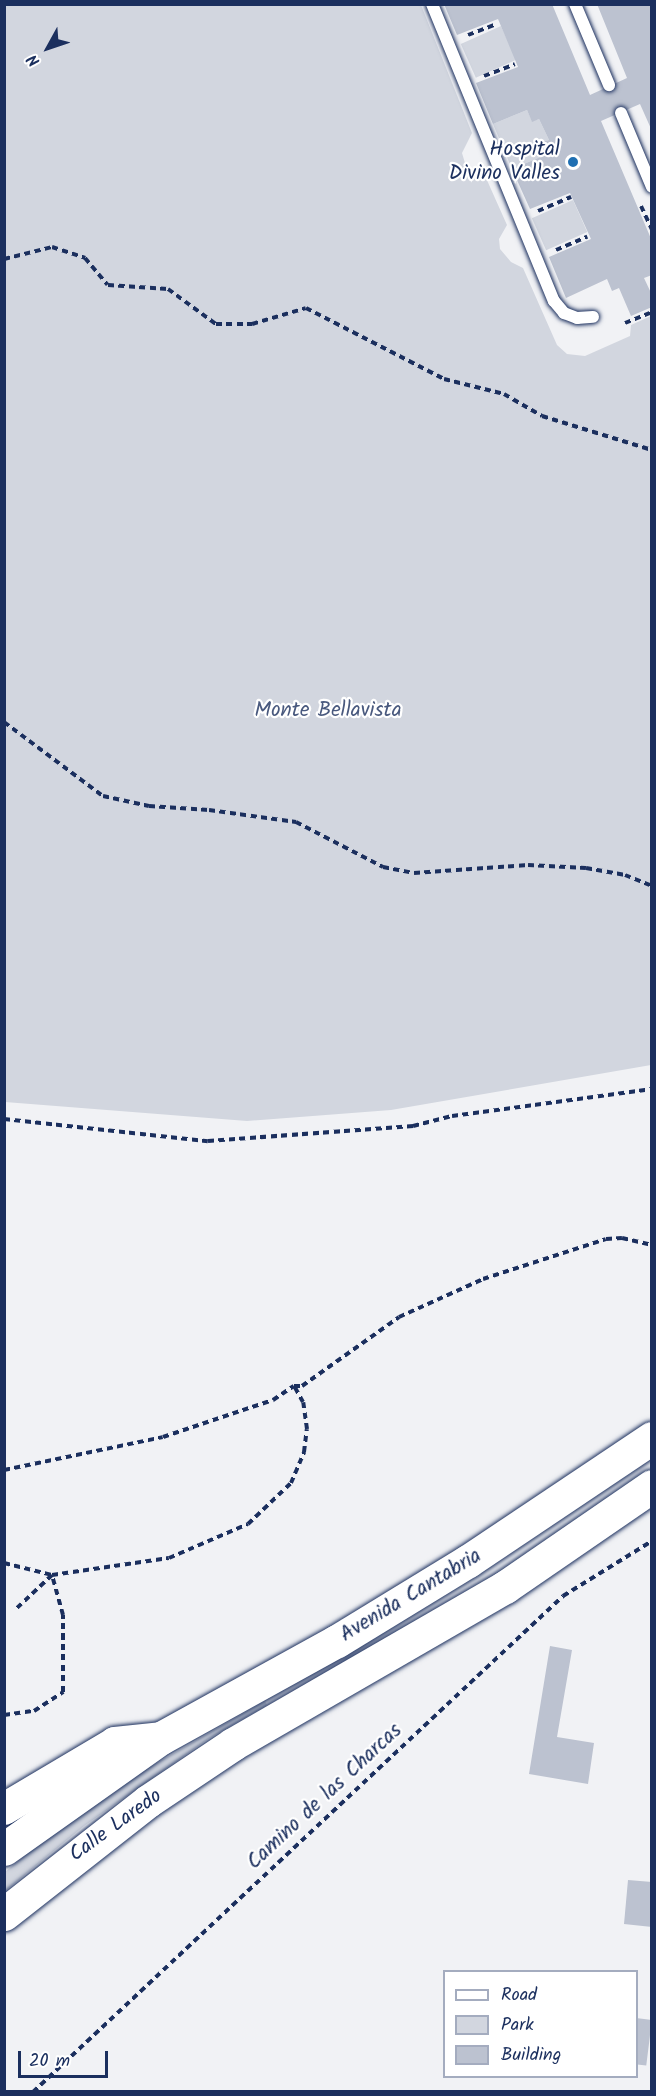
<!DOCTYPE html>
<html>
<head>
<meta charset="utf-8">
<style>
  body { margin:0 }
  #map { position:relative; width:656px; height:2096px; overflow:hidden; background:#f1f2f5; font-family:Kalam,sans-serif }
  div>[style] { position:absolute }
  .green>* { inset:0; background:#d2d6df; transform-origin:0 0 }
  .building>* { inset:0; background:#bcc2d0; transform-origin:0 0 }
  .path>* { height:4px; margin-top:-2px; transform-origin:0; background:repeating-linear-gradient(90deg,#1b2f5e 0 6px,transparent 0 10.5px) }
  .roads { filter:drop-shadow(0 0 2px #1b2f5e) drop-shadow(0 0 2px #1b2f5e) }
  .service>* { height:12px; margin:-6px; padding:0 6px; transform-origin:6px; border-radius:6px; background:#fff }
  .tertiary>* { height:32px; margin:-16px; padding:0 16px; transform-origin:16px; border-radius:16px; background:#fff }
  .primary>* { height:33px; margin:-16.5px; padding:0 16.5px; transform-origin:16.5px; border-radius:16.5px; background:#fff }
  .dots>* { width:16px; height:16px; translate:-50% -50%; box-sizing:border-box; border:3px solid #fff; border-radius:50% }
  span { translate:-50% -50%; white-space:nowrap; text-align:center; line-height:1.15; -webkit-text-stroke:4.5px #fff; paint-order:stroke }
  .poi-label { font-size:21px; color:#1b2f5e }
  .right { translate:-100% -50%; text-align:right }
  .park-label { font-size:21px; color:#49597e }
  .street-label { font-size:21px; color:#1b2f5e }
  .frame { position:absolute; inset:0; border:6px solid #1b2f5e; pointer-events:none }
  .legend { position:absolute; left:443px; top:1970px; width:195px; height:108px; box-sizing:border-box; background:#fff; border:2px solid #a4acbf; margin:0; padding:8px 10px; list-style:none; font-size:18px; color:#1b2f5e }
  .legend li { display:flex; align-items:center; gap:12px; height:30px }
  .legend b { width:30px; border:2px solid #a4acbf }
  .north { position:absolute; left:18px; top:18px; width:60px; height:60px; -webkit-text-stroke:4px #fff; paint-order:stroke; rotate:230deg; font-size:16px; font-weight:700; line-height:24px; text-align:center; color:#1b2f5e }
  .north::after { content:''; display:block; margin:auto; width:21px; height:27px; background:#1b2f5e; clip-path:polygon(50% 0,100% 100%,50% 72%,0 100%) }
  .scale { position:absolute; left:18px; top:2051px; width:90px; height:27px; box-sizing:border-box; border:3px solid #1b2f5e; border-top:0; padding-left:8px; font-size:18px; line-height:21px; white-space:nowrap; color:#1b2f5e; -webkit-text-stroke:4px #fff; paint-order:stroke }
</style>
</head>
<body>
<div id="map">
  <div class="green">
    <i style="clip-path:polygon(4px 5px,421px 5px,472px 133px,462px 153px,465px 163px,468px 169px,486px 178px,507px 225px,499px 239px,500px 249px,511px 262px,523px 268px,557px 345px,567px 354px,585px 356px,630px 336px,631px 325px,651px 316px,651px 1065px,391px 1110px,247px 1121px,5px 1102px)"></i>
    <i style="left:501px;top:26px;width:37px;height:44px;rotate:66deg"></i>
    <i style="clip-path:polygon(527px 110px,532px 121px,539px 119px,549px 140px,540px 144px,545px 155px,512px 169px,493px 124px)"></i>
    <i style="left:573px;top:200px;width:35px;height:45px;rotate:66deg"></i>
    <i style="clip-path:polygon(265px 1701px,267px 1705px,208px 1739px,84px 1826px,5px 1891px,5px 1872px,50px 1835px,122px 1783px)"></i>
  </div>
  <div class="building">
    <i style="clip-path:polygon(444px 4px,552px 4px,590px 95px,627px 78px,597px 4px,652px 4px,652px 131px,640px 104px,601px 121px,652px 241px,652px 275px,644px 278px,652px 295px,652px 307px,631px 316px,619px 288px,612px 291px,607px 279px,566px 298px,549px 257px,591px 239px,570px 193px,530px 209px,512px 169px,545px 155px,540px 143px,549px 140px,539px 119px,532px 122px,527px 110px,493px 124px,476px 83px,518px 67px,498px 19px,457px 35px)"></i>
    <i style="clip-path:polygon(550px 1646px,572px 1650px,557px 1737px,594px 1743px,588px 1784px,529px 1774px)"></i>
    <i style="clip-path:polygon(628px 1880px,652px 1882px,652px 1927px,624px 1924px)"></i>
    <i style="left:636px;top:2018px;width:16px;height:46px;rotate:7deg"></i>
  </div>
  <div class="path">
    <i style="left:468px;top:35px;width:31px;rotate:-21deg"></i>
    <i style="left:484px;top:76px;width:33px;rotate:-21deg"></i>
    <i style="left:641px;top:206px;width:26px;rotate:65deg"></i>
    <i style="left:538px;top:211px;width:36px;rotate:-23deg"></i>
    <i style="left:556px;top:250px;width:34px;rotate:-23deg"></i>
    <i style="left:4px;top:259px;width:49px;rotate:-14deg"></i>
    <i style="left:52px;top:247px;width:35px;rotate:18deg"></i>
    <i style="left:85px;top:258px;width:35px;rotate:50deg"></i>
    <i style="left:108px;top:285px;width:60px;rotate:3.8deg"></i>
    <i style="left:168px;top:289px;width:59px;rotate:36.1deg"></i>
    <i style="left:216px;top:324px;width:36px"></i>
    <i style="left:252px;top:324px;width:56px;rotate:-16.5deg"></i>
    <i style="left:306px;top:308px;width:155px;rotate:27.2deg"></i>
    <i style="left:444px;top:379px;width:62px;rotate:14deg"></i>
    <i style="left:504px;top:394px;width:44px;rotate:30.1deg"></i>
    <i style="left:542px;top:416px;width:115px;rotate:17.2deg"></i>
    <i style="left:652px;top:279px;width:3px;rotate:90deg"></i>
    <i style="left:625px;top:323px;width:29px;rotate:-22deg"></i>
    <i style="left:4px;top:722px;width:124px;rotate:36.8deg"></i>
    <i style="left:103px;top:796px;width:47px;rotate:12.3deg"></i>
    <i style="left:149px;top:806px;width:60px;rotate:3.8deg"></i>
    <i style="left:209px;top:810px;width:88px;rotate:7.9deg"></i>
    <i style="left:296px;top:822px;width:98px;rotate:27.3deg"></i>
    <i style="left:383px;top:867px;width:32px;rotate:11deg"></i>
    <i style="left:414px;top:873px;width:114px;rotate:-4deg"></i>
    <i style="left:528px;top:865px;width:58px;rotate:3deg"></i>
    <i style="left:586px;top:868px;width:40px;rotate:10deg"></i>
    <i style="left:625px;top:875px;width:29px;rotate:22deg"></i>
    <i style="left:4px;top:1119px;width:205px;rotate:6.2deg"></i>
    <i style="left:208px;top:1141px;width:206px;rotate:-4.2deg"></i>
    <i style="left:413px;top:1126px;width:40px;rotate:-14.4deg"></i>
    <i style="left:452px;top:1116px;width:202px;rotate:-7.7deg"></i>
    <i style="left:4px;top:1470px;width:162px;rotate:-11.7deg"></i>
    <i style="left:163px;top:1437px;width:116px;rotate:-18.6deg"></i>
    <i style="left:273px;top:1400px;width:25px;rotate:-34deg"></i>
    <i style="left:294px;top:1386px;width:8px"></i>
    <i style="left:302px;top:1386px;width:119px;rotate:-35.4deg"></i>
    <i style="left:399px;top:1317px;width:92px;rotate:-24.3deg"></i>
    <i style="left:483px;top:1279px;width:129px;rotate:-18deg"></i>
    <i style="left:606px;top:1239px;width:16px;rotate:-4deg"></i>
    <i style="left:622px;top:1238px;width:31px;rotate:13deg"></i>
    <i style="left:4px;top:1563px;width:49px;rotate:14deg"></i>
    <i style="left:52px;top:1575px;width:118px;rotate:-8.3deg"></i>
    <i style="left:169px;top:1558px;width:86px;rotate:-23.3deg"></i>
    <i style="left:248px;top:1524px;width:59px;rotate:-43.6deg"></i>
    <i style="left:291px;top:1483px;width:34px;rotate:-67deg"></i>
    <i style="left:304px;top:1452px;width:23px;rotate:-83deg"></i>
    <i style="left:307px;top:1429px;width:27px;rotate:-98deg"></i>
    <i style="left:303px;top:1402px;width:18px;rotate:-119deg"></i>
    <i style="left:4px;top:1715px;width:30px;rotate:-8deg"></i>
    <i style="left:34px;top:1711px;width:35px;rotate:-33deg"></i>
    <i style="left:63px;top:1692px;width:77px;rotate:-90deg"></i>
    <i style="left:63px;top:1615px;width:41px;rotate:-105.4deg"></i>
    <i style="left:52px;top:1575px;width:48px;rotate:136.7deg"></i>
    <i style="left:33px;top:2092px;width:726px;rotate:-43.1deg"></i>
    <i style="left:563px;top:1596px;width:105px;rotate:-31.7deg"></i>
  </div>
  <div class="roads">
    <div class="service">
      <i style="left:432px;top:4px;width:321px;rotate:67.7deg"></i>
      <i style="left:554px;top:301px;width:16px;rotate:50deg"></i>
      <i style="left:564px;top:313px;width:14px;rotate:21deg"></i>
      <i style="left:577px;top:318px;width:16px;rotate:-4deg"></i>
      <i style="left:575px;top:4px;width:88px;rotate:67.2deg"></i>
      <i style="left:621px;top:113px;width:80px;rotate:67.3deg"></i>
    </div>
    <div class="tertiary">
      <i style="left:4px;top:1809px;width:129px;rotate:-30.7deg"></i>
      <i style="left:115px;top:1743px;width:46px;rotate:-6.2deg"></i>
    </div>
    <div class="primary">
      <i style="left:4px;top:1849px;width:192px;rotate:-35.3deg"></i>
      <i style="left:161px;top:1738px;width:201px;rotate:-28.9deg"></i>
      <i style="left:337px;top:1641px;width:153px;rotate:-31.4deg"></i>
      <i style="left:468px;top:1561px;width:221px;rotate:-33.8deg"></i>
      <i style="left:4px;top:1914px;width:183px;rotate:-38.1deg"></i>
      <i style="left:148px;top:1801px;width:102px;rotate:-33.8deg"></i>
      <i style="left:233px;top:1744px;width:314px;rotate:-30deg"></i>
      <i style="left:505px;top:1587px;width:178px;rotate:-34.5deg"></i>
    </div>
  </div>
  <div class="dots">
    <i style="left:573px;top:162px;background:#1f6fb2"></i>
  </div>
  <div class="poi-label">
    <span class="right" style="left:560px;top:162px">Hospital<br>Divino Valles</span>
  </div>
  <div class="park-label">
    <span style="left:328px;top:711px">Monte Bellavista</span>
  </div>
  <div class="street-label">
    <span style="left:411px;top:1596px;rotate:-31deg">Avenida Cantabria</span>
    <span style="left:325px;top:1797px;rotate:-43deg">Camino de las Charcas</span>
    <span style="left:116px;top:1826px;rotate:-36deg">Calle Laredo</span>
  </div>
  <div class="frame"></div>
  <ul class="legend">
  <li><b style="height:8px;background:#fff"></b>Road</li>
  <li><b style="height:16px;background:#d2d6df"></b>Park</li>
  <li><b style="height:16px;background:#bcc2d0"></b>Building</li>
  </ul>
  <div class="north">N</div>
  <div class="scale">20 m</div>
</div>
</body>
</html>
